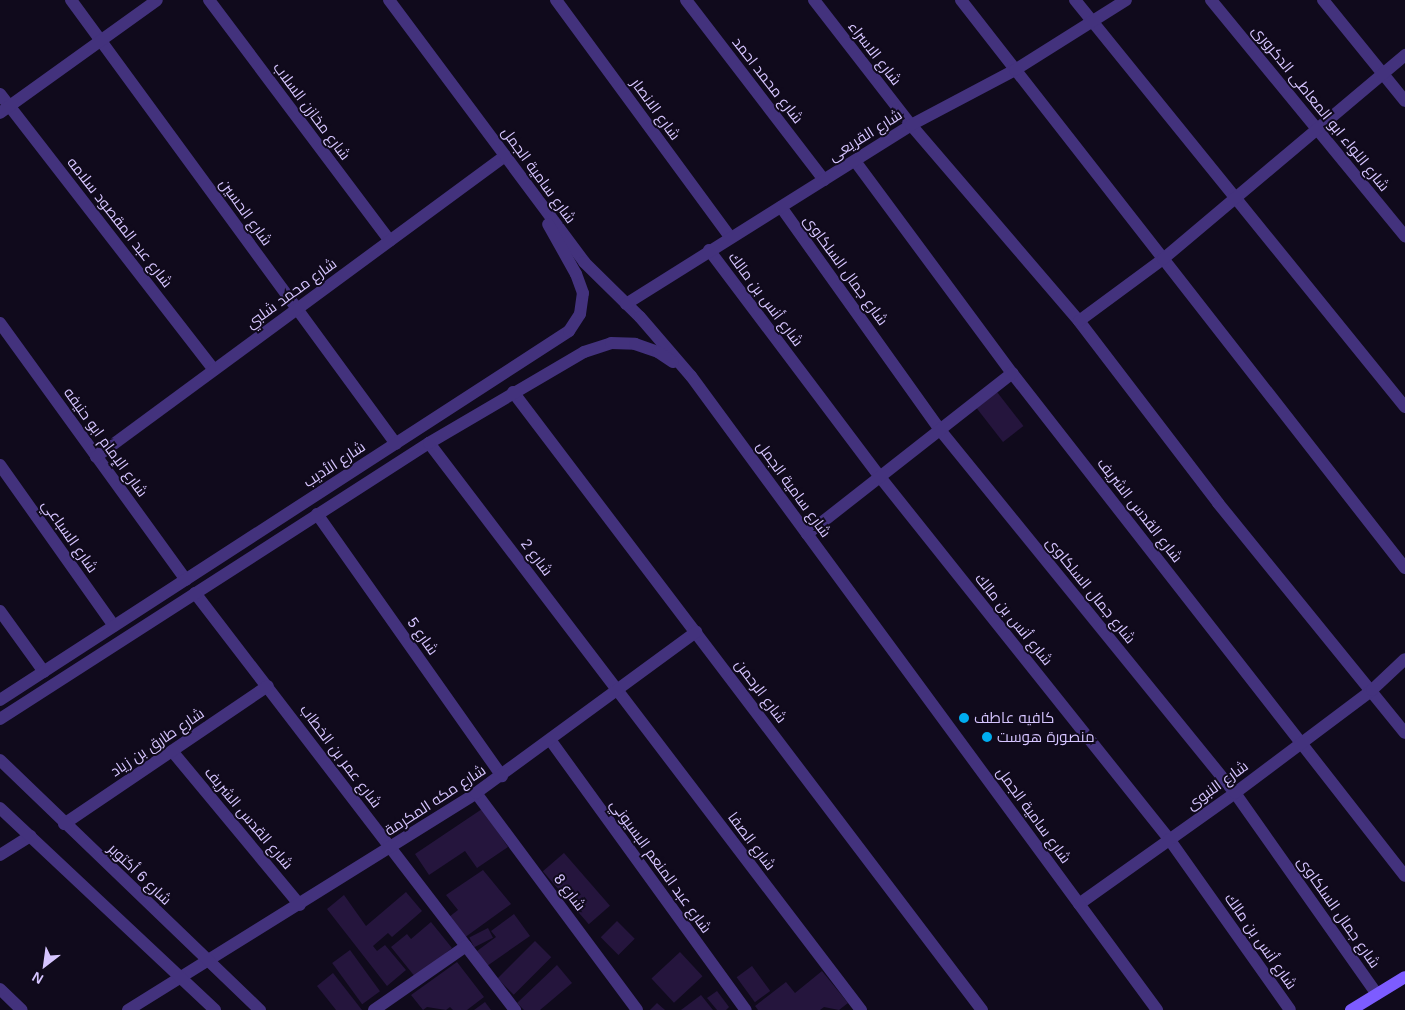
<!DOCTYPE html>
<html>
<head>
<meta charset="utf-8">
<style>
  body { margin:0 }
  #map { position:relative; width:1405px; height:1010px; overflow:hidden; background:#100a1c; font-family:Arial,Cairo,sans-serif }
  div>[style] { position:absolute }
  .building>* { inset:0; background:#25153d; transform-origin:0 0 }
  .minor>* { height:12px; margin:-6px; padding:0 6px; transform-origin:6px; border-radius:6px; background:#43327d }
  .tertiary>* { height:12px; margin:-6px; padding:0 6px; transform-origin:6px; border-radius:6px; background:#43327d }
  .secondary>* { height:12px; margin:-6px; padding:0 6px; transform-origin:6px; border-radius:6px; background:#7d5cff }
  .dots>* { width:14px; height:14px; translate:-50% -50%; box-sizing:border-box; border:2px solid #100a1c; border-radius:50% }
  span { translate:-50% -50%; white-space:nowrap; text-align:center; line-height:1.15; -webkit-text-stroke:4px #100a1c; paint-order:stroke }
  .street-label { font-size:15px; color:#d6c5ff }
  .poi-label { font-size:15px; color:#d6c5ff }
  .left { translate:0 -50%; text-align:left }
  .north { position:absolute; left:20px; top:940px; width:50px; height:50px; -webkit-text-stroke:4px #100a1c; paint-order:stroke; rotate:210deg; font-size:14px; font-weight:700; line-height:20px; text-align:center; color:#d6c5ff }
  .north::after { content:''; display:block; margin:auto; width:18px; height:22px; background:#d6c5ff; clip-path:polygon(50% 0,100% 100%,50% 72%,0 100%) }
</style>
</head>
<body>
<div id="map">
  <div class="building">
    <i style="left:997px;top:392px;width:43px;height:26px;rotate:52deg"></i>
    <i style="clip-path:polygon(482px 809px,508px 847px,477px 868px,465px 851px,429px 875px,415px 854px)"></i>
    <i style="left:564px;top:853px;width:70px;height:28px;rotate:49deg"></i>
    <i style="clip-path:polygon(483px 870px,511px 904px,464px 938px,449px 917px,458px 910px,446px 895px)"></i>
    <i style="clip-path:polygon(406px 892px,422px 911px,392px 937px,388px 933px,373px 946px,377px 951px,385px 945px,406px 970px,387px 986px,327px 909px,344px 895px,366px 926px)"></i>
    <i style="clip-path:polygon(514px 914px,530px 936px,487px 966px,477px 951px,496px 937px,491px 931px)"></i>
    <i style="left:617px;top:921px;width:25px;height:23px;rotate:45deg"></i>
    <i style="clip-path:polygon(431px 922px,452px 948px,416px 978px,391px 947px,407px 934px,411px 939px)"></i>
    <i style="left:488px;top:928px;width:11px;height:21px;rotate:63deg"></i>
    <i style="left:535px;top:941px;width:23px;height:53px;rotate:45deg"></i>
    <i style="left:350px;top:950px;width:51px;height:22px;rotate:54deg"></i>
    <i style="left:680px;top:952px;width:33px;height:39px;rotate:47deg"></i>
    <i style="clip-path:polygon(457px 962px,484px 997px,467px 1010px,453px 1010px,450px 1007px,446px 1010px,427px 1007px,423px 1010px,411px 995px)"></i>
    <i style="clip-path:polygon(557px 965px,572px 983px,540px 1010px,524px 1010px,517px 1003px)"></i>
    <i style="left:752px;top:966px;width:31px;height:19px;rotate:54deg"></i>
    <i style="clip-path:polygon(822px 971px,848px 1003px,839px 1010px,824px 1007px,820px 1010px,758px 1010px,755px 1006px,786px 982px,795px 993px)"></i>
    <i style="clip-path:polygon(333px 973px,362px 1010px,336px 1010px,317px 986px)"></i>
    <i style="clip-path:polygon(717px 991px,729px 1007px,726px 1010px,717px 1010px,707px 998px)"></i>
    <i style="clip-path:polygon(701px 995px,713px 1010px,681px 1010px)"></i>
    <i style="clip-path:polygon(485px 1002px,491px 1010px,474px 1010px)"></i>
    <i style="clip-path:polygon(657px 1003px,665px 1010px,650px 1010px)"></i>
  </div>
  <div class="minor">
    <i style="left:71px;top:0;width:550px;rotate:53.8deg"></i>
    <i style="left:209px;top:0;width:301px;rotate:53.1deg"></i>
    <i style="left:556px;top:0;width:295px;rotate:53.7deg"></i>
    <i style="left:686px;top:0;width:227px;rotate:52.5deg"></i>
    <i style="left:814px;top:0;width:158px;rotate:52.2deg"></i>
    <i style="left:911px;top:125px;width:258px;rotate:49.4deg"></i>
    <i style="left:1079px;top:321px;width:229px;rotate:52.6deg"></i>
    <i style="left:1218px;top:503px;width:296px;rotate:50.9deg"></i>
    <i style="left:961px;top:0;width:721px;rotate:51.99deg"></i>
    <i style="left:1075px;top:0;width:524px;rotate:50.96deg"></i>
    <i style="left:1211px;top:0;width:306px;rotate:50.6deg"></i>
    <i style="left:1323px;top:0;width:130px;rotate:50.9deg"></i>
    <i style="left:0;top:94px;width:349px;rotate:52.2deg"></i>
    <i style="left:0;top:113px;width:193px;rotate:-35.7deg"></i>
    <i style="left:855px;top:161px;width:264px;rotate:53.5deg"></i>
    <i style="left:1012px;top:373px;width:638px;rotate:52deg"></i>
    <i style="left:781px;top:207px;width:274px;rotate:54.5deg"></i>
    <i style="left:940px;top:430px;width:468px;rotate:50.9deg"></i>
    <i style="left:1235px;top:793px;width:246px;rotate:54.8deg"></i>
    <i style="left:709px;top:250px;width:284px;rotate:53deg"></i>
    <i style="left:880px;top:477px;width:463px;rotate:51.4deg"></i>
    <i style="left:1169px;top:839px;width:209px;rotate:54.7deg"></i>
    <i style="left:1079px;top:321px;width:104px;rotate:-36.4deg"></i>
    <i style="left:1163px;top:259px;width:317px;rotate:-40.1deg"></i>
    <i style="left:0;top:323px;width:317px;rotate:54.1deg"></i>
    <i style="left:513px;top:392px;width:776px;rotate:52.81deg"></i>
    <i style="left:429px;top:443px;width:713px;rotate:52.7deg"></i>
    <i style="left:96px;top:457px;width:508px;rotate:-36.35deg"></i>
    <i style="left:0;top:465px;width:197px;rotate:54.7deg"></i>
    <i style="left:317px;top:514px;width:321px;rotate:54.8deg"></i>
    <i style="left:807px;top:534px;width:261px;rotate:-38.1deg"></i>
    <i style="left:195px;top:593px;width:526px;rotate:52.5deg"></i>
    <i style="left:0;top:611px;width:75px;rotate:54.2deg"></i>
    <i style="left:551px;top:741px;width:332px;rotate:54.1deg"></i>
    <i style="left:172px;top:751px;width:200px;rotate:50.3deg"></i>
    <i style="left:476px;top:793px;width:270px;rotate:53.4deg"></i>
    <i style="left:64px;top:824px;width:246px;rotate:-34.1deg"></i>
    <i style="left:0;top:855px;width:36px;rotate:-32deg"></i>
    <i style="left:1079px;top:904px;width:191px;rotate:-35.4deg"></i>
    <i style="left:1235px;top:793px;width:171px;rotate:-36.9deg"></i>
    <i style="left:1372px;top:690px;width:45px;rotate:-43.2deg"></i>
    <i style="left:0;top:989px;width:30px;rotate:44deg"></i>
    <i style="left:128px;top:1010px;width:410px;rotate:-31.9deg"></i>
    <i style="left:476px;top:793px;width:273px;rotate:-36.2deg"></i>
    <i style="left:374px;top:1010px;width:112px;rotate:-34.8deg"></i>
  </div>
  <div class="tertiary">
    <i style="left:389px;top:0;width:327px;rotate:53.3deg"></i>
    <i style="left:584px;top:262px;width:78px;rotate:44.5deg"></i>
    <i style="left:640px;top:317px;width:78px;rotate:49.2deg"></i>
    <i style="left:691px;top:376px;width:787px;rotate:53.68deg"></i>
    <i style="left:626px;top:304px;width:337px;rotate:-32.1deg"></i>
    <i style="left:911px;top:125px;width:118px;rotate:-27.9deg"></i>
    <i style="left:1015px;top:70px;width:131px;rotate:-32.2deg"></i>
    <i style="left:0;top:700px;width:678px;rotate:-32.96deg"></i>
    <i style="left:569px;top:331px;width:20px;rotate:-57deg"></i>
    <i style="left:580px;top:314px;width:21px;rotate:-82deg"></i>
    <i style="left:583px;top:293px;width:20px;rotate:-110deg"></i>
    <i style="left:576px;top:274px;width:57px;rotate:-119.2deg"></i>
    <i style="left:0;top:719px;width:510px;rotate:-32.76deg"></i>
    <i style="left:429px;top:443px;width:180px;rotate:-30.4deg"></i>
    <i style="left:584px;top:352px;width:28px;rotate:-18deg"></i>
    <i style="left:611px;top:343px;width:24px;rotate:2deg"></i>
    <i style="left:635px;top:344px;width:24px;rotate:19deg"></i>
    <i style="left:658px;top:352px;width:18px;rotate:34deg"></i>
    <i style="left:0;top:760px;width:361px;rotate:43.9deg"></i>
    <i style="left:0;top:808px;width:295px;rotate:43.2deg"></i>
  </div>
  <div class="secondary">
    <i style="left:1351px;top:1010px;width:63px;rotate:-31.4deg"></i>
  </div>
  <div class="dots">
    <i style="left:964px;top:718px;background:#00adf0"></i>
    <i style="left:987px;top:737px;background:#00adf0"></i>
  </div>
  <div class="street-label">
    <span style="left:875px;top:53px;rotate:52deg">شارع الاسراء</span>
    <span style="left:768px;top:80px;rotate:52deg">شارع محمد احمد</span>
    <span style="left:1321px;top:108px;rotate:51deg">شارع اللواء ابو المعاطى الدكرورى</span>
    <span style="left:656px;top:109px;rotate:54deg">شارع الانصار</span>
    <span style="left:312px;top:111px;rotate:53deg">شارع مخازن السلاب</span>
    <span style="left:865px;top:135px;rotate:-32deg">شارع القريعى</span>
    <span style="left:539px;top:175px;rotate:54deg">شارع سامية الجمل</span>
    <span style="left:246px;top:212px;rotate:54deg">شارع الحسين</span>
    <span style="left:120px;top:222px;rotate:52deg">شارع عبد المقصود سلامه</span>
    <span style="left:846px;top:270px;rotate:54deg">شارع جمال السلكاوى</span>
    <span style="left:291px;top:293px;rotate:-36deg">شارع محمد شلبي</span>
    <span style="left:766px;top:299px;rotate:53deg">شارع أنس بن مالك</span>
    <span style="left:106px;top:442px;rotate:54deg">شارع الإمام ابو حنيفه</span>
    <span style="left:334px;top:464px;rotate:-33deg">شارع الأديب</span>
    <span style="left:794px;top:489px;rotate:54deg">شارع سامية الجمل</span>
    <span style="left:1140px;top:510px;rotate:52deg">شارع القدس الشريف</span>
    <span style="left:70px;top:536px;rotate:55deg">شارع السباعي</span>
    <span style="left:537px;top:557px;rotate:53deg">شارع 2</span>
    <span style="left:1091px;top:590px;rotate:51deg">شارع جمال السلكاوى</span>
    <span style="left:1014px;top:619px;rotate:51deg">شارع أنس بن مالك</span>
    <span style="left:423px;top:636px;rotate:55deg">شارع 5</span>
    <span style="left:761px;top:691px;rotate:53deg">شارع الرحمن</span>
    <span style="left:157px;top:742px;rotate:-34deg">شارع طارق بن زياد</span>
    <span style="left:341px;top:756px;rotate:53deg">شارع عمر بن الخطاب</span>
    <span style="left:1217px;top:785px;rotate:-36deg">شارع النبوى</span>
    <span style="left:435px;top:800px;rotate:-33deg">شارع مكه المكرمة</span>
    <span style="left:1034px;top:815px;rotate:54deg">شارع سامية الجمل</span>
    <span style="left:249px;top:818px;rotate:50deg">شارع القدس الشريف</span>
    <span style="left:752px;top:841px;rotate:53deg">شارع الصفا</span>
    <span style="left:661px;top:866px;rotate:54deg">شارع عبد المنعم البسيوني</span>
    <span style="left:140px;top:874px;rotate:44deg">شارع 6 أكتوبر</span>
    <span style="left:570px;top:892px;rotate:53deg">شارع 8</span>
    <span style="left:1339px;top:912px;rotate:55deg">شارع جمال السلكاوى</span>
    <span style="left:1261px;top:941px;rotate:55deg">شارع أنس بن مالك</span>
  </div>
  <div class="poi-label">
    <span class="left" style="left:974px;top:718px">كافيه عاطف</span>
    <span class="left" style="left:997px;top:737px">منصورة هوست</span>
  </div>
  <div class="north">N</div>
</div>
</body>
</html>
